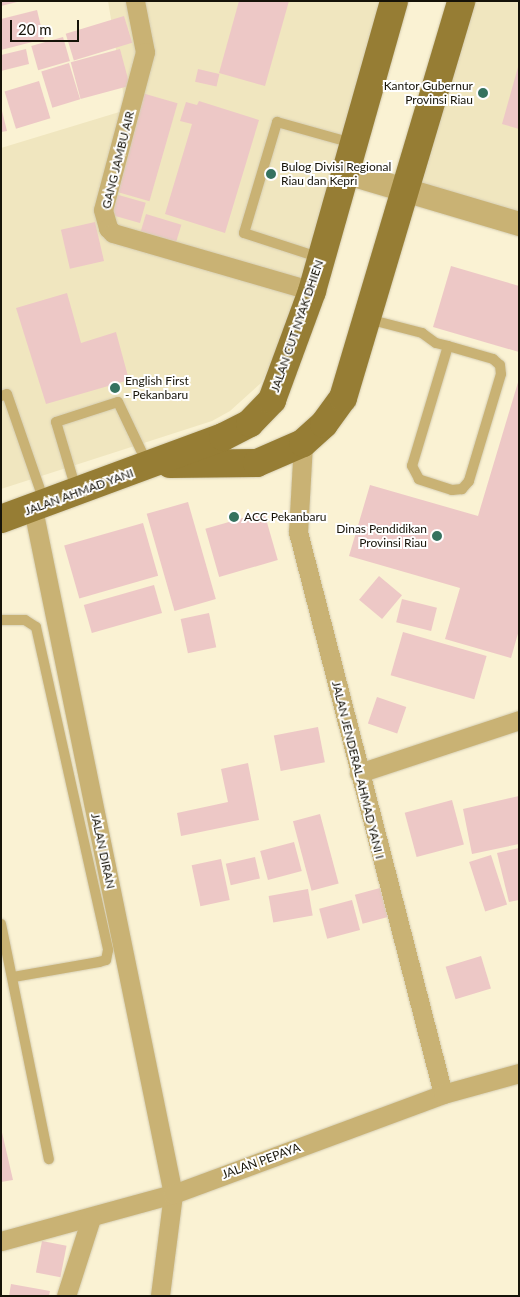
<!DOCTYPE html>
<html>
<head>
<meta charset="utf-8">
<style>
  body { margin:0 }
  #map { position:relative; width:520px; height:1297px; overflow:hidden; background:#faf2d3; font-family:Lato,sans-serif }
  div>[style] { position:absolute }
  .built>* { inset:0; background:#f0e6bf }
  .building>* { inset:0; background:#edc8c6; transform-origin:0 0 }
  .roads { filter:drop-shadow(0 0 1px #d6ceb3) drop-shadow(0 0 1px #d6ceb3) }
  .service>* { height:10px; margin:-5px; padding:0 5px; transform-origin:5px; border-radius:5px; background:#c9b274 }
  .minor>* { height:19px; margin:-9.5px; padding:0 9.5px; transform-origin:9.5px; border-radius:9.5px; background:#c9b274 }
  .tertiary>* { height:24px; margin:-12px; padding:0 12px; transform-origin:12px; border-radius:12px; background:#c9b274 }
  .primary>* { height:28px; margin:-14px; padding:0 14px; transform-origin:14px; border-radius:14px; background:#967d34 }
  .dots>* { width:14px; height:14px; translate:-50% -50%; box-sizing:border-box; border:2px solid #fff; border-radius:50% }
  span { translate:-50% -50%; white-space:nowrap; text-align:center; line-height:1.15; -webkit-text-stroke:4px #fff; paint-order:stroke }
  .poi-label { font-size:12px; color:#161308 }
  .right { translate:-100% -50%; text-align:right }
  .left { translate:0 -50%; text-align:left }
  .street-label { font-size:12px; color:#161308 }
  .frame { position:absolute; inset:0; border:2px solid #161308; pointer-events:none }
  .scale { position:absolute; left:10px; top:20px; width:69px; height:22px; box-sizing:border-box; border:2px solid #161308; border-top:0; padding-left:6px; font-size:15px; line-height:18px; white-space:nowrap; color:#161308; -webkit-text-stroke:4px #fff; paint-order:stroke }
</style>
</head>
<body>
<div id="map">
  <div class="built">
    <i style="clip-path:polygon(108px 1px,383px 1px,285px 336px,261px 383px,230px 411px,212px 421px,1px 489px,1px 148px,126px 110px)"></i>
    <i style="clip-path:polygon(473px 1px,519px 1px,519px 213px,421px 185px)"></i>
  </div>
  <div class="building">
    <i style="clip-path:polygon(1px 1px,17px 1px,17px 2px,1px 6px)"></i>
    <i style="clip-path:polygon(239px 1px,289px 1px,265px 86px,219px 73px)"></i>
    <i style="clip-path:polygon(37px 10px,44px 39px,1px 50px,1px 19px)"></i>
    <i style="left:124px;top:16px;width:28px;height:61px;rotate:73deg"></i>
    <i style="left:63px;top:37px;width:25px;height:33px;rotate:74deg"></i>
    <i style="clip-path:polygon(26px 49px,29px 64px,1px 71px,1px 55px)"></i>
    <i style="left:120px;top:49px;width:38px;height:51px;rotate:75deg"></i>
    <i style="left:69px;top:63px;width:38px;height:29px;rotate:73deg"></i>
    <i style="clip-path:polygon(518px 67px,519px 67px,519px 129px,502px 124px)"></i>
    <i style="left:198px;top:69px;width:22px;height:13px;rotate:13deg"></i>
    <i style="left:39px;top:81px;width:39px;height:36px;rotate:73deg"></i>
    <i style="left:142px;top:93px;width:37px;height:102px;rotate:16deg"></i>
    <i style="clip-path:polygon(199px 101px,259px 120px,225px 233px,165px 214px,192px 124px,180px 121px,186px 102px,197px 105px)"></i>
    <i style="clip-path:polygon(1px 107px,7px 131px,1px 132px)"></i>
    <i style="left:115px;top:194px;width:32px;height:21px;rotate:16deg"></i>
    <i style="left:146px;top:214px;width:37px;height:19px;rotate:17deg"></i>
    <i style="left:95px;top:222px;width:40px;height:35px;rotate:77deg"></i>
    <i style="clip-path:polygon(451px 266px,519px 286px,519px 352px,433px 327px)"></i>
    <i style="clip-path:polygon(67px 293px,81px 343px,116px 332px,129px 380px,46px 404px,16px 308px)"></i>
    <i style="clip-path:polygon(519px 379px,519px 630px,511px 658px,445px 639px,460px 588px,349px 556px,370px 485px,478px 516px)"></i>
    <i style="left:188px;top:502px;width:101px;height:43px;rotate:74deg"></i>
    <i style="left:264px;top:512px;width:50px;height:61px;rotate:74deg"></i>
    <i style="left:143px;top:523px;width:55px;height:82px;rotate:74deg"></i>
    <i style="left:379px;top:576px;width:30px;height:31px;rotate:40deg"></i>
    <i style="left:154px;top:585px;width:29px;height:73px;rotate:74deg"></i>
    <i style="left:402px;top:599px;width:36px;height:24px;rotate:14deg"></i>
    <i style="left:209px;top:613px;width:35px;height:29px;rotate:78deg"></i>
    <i style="left:403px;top:632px;width:87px;height:45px;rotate:16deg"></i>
    <i style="left:377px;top:697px;width:31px;height:28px;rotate:19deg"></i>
    <i style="left:318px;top:727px;width:36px;height:45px;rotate:79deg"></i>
    <i style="clip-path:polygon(248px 763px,259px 820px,181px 836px,177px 813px,228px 802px,221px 769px)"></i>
    <i style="clip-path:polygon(519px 796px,519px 844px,472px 854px,463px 809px)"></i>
    <i style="left:452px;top:800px;width:46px;height:49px;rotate:75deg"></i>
    <i style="left:320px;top:814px;width:72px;height:28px;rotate:75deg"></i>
    <i style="left:294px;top:842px;width:30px;height:35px;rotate:75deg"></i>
    <i style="clip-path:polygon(519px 848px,519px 900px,509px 902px,497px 853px)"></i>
    <i style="left:491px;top:855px;width:52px;height:23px;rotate:72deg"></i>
    <i style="left:255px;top:857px;width:22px;height:30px;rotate:77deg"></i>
    <i style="left:221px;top:859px;width:42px;height:30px;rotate:78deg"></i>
    <i style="left:380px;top:888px;width:30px;height:26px;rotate:75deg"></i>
    <i style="left:308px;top:889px;width:27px;height:40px;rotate:80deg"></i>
    <i style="left:352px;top:900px;width:31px;height:34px;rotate:75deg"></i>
    <i style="left:481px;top:956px;width:34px;height:37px;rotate:73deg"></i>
    <i style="clip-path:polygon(1px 1128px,13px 1180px,1px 1182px)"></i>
    <i style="left:42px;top:1241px;width:25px;height:32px;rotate:11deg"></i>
    <i style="clip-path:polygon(11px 1284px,50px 1291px,49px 1296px,9px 1296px)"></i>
  </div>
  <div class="roads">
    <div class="service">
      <i style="left:321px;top:258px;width:81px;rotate:-162deg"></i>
      <i style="left:244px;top:233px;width:116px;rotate:-73.4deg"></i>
      <i style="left:277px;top:122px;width:78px;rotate:15.6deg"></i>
      <i style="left:368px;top:319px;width:56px;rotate:14.5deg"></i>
      <i style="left:422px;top:333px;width:17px;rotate:36deg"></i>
      <i style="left:436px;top:343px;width:12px;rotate:14deg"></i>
      <i style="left:448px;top:346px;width:47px;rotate:16.1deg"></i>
      <i style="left:493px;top:359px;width:9px;rotate:41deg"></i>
      <i style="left:500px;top:365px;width:9px;rotate:84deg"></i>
      <i style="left:501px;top:374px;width:112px;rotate:106.7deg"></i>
      <i style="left:469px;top:481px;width:11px;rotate:131deg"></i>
      <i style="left:462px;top:489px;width:10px;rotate:174deg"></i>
      <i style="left:452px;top:490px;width:35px;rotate:-162deg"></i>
      <i style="left:419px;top:479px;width:15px;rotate:-118deg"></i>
      <i style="left:412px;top:466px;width:125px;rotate:-73.3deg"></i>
      <i style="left:1px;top:396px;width:6px;rotate:-18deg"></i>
      <i style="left:7px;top:394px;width:113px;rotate:70.9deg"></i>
      <i style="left:76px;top:489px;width:70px;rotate:-106.6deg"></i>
      <i style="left:56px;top:422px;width:65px;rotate:-17.9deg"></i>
      <i style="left:118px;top:402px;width:68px;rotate:64.6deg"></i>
      <i style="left:1px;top:620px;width:24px"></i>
      <i style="left:25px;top:620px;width:13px;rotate:32deg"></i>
      <i style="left:36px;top:627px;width:331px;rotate:77.4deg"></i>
      <i style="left:108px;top:950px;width:10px;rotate:101deg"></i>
      <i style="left:106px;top:960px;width:7px;rotate:164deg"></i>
      <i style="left:99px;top:962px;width:87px;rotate:170.1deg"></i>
      <i style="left:1px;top:924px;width:240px;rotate:78.5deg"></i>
    </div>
    <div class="minor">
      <i style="left:135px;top:1px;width:52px;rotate:78.9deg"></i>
      <i style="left:145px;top:52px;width:163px;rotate:104.9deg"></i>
      <i style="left:103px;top:210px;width:19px;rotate:74deg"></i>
      <i style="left:108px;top:228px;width:7px;rotate:45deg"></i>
      <i style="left:113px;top:233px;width:207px;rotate:16.2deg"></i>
      <i style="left:303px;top:443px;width:89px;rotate:93.2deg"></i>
      <i style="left:298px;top:532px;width:580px;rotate:75.53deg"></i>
      <i style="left:33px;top:509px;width:699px;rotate:78.45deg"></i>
      <i style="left:173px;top:1194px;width:103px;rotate:97.3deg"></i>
      <i style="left:359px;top:773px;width:169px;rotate:-18.3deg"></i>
      <i style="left:1px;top:1241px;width:178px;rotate:-15.3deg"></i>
      <i style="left:173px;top:1194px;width:288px;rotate:-20.3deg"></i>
      <i style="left:443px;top:1094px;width:79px;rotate:-15.4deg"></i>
      <i style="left:66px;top:1296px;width:82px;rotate:-72.2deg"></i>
    </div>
    <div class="tertiary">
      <i style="left:344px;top:172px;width:183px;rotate:16.5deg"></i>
    </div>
    <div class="primary">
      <i style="left:170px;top:464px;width:87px;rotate:-0.7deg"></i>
      <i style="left:257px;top:463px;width:50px;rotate:-23.5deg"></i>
      <i style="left:303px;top:443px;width:28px;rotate:-42deg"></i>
      <i style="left:324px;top:424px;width:32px;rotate:-54deg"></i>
      <i style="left:343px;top:398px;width:414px;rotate:-73.4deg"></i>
      <i style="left:1px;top:519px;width:237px;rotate:-20.3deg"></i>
      <i style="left:223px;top:437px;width:30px;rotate:-27deg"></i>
      <i style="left:250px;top:423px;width:32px;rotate:-46deg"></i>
      <i style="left:272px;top:400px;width:116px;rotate:-69.8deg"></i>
      <i style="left:312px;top:291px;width:301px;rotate:-74.2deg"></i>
    </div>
  </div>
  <div class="dots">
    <i style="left:483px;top:93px;background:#35725f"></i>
    <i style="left:271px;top:174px;background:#35725f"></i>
    <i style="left:115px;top:388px;background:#35725f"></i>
    <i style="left:234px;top:517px;background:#35725f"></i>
    <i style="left:437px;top:536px;background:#35725f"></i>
  </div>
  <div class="poi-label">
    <span class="right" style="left:473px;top:93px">Kantor Gubernur<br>Provinsi Riau</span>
    <span class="left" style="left:281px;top:174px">Bulog Divisi Regional<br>Riau dan Kepri</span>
    <span class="left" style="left:125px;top:388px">English First<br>- Pekanbaru</span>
    <span class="left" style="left:244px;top:517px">ACC Pekanbaru</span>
    <span class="right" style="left:427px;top:536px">Dinas Pendidikan<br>Provinsi Riau</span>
  </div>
  <div class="street-label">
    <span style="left:118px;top:160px;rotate:-76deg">GANG JAMBU AIR</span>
    <span style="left:297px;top:326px;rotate:-71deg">JALAN CUT NYAK DHIEN</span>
    <span style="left:79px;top:492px;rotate:-20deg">JALAN AHMAD YANI</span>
    <span style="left:358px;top:770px;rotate:76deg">JALAN JENDERAL AHMAD YANI I</span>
    <span style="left:103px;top:851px;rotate:78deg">JALAN DIRAN</span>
    <span style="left:261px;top:1161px;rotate:-20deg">JALAN PEPAYA</span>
  </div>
  <div class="frame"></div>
  <div class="scale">20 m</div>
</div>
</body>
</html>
